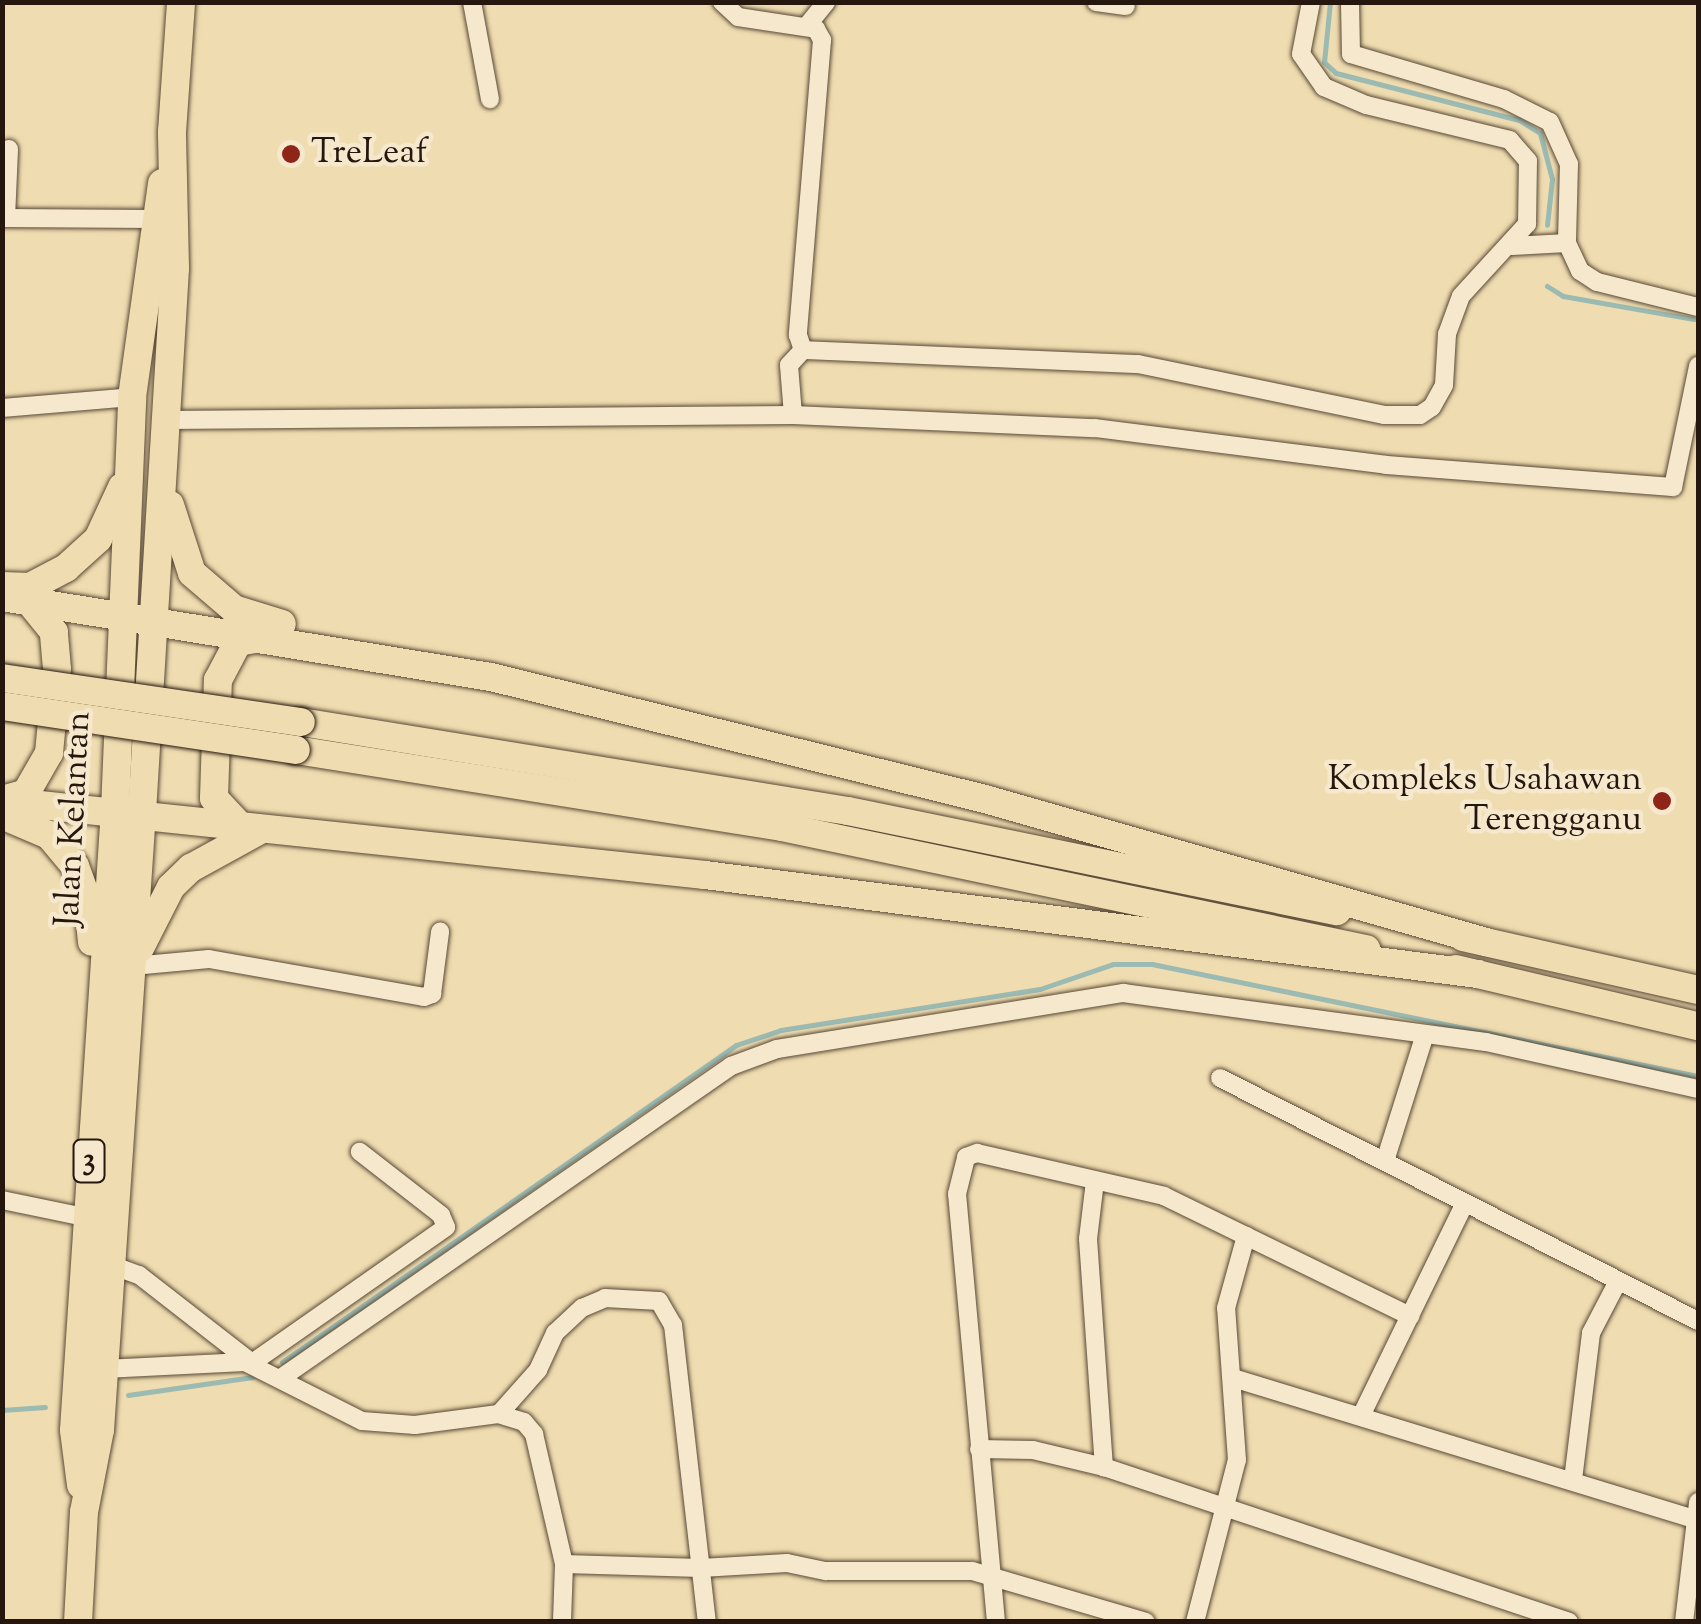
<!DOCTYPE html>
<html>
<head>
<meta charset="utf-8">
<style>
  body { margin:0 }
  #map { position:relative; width:1701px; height:1624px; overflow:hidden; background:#efdcb0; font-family:"Sorts Mill Goudy",serif }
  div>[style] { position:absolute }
  .stream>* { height:5px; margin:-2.5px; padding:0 2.5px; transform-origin:2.5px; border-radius:2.5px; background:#9bbab2 }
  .roads { filter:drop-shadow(0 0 2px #584836) drop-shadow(0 0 2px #584836) }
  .minor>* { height:18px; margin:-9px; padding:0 9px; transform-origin:9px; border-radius:9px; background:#f5e8cc }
  .primary>* { height:28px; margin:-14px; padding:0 14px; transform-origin:14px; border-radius:14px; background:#efdcb0 }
  .trunk>* { height:28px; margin:-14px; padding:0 14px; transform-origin:14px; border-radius:14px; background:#efdcb0 }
  .bridges { filter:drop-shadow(0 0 2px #25170d) drop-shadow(0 0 2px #25170d) }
  .primary-bridge>* { height:28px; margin:-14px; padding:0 14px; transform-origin:14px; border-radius:14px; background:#efdcb0 }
  .dots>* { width:28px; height:28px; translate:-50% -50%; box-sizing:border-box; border:5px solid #f5e8cc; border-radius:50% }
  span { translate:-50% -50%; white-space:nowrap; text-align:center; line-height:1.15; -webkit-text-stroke:9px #f5e8cc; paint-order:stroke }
  .shield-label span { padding:2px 8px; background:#f5e8cc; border:2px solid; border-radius:8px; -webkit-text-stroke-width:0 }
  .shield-label { font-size:32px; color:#25170d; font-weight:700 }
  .poi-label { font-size:35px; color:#25170d }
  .left { translate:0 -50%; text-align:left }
  .right { translate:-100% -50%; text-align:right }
  .street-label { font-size:35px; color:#25170d }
  .frame { position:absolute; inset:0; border:5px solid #25170d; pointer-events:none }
</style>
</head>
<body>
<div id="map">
  <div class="stream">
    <i style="left:1330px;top:2px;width:60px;rotate:95.7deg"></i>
    <i style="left:1324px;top:62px;width:16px;rotate:43deg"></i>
    <i style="left:1336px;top:73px;width:189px;rotate:14.4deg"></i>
    <i style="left:1519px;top:120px;width:25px;rotate:32deg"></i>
    <i style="left:1540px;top:133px;width:48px;rotate:75.4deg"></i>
    <i style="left:1552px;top:179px;width:46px;rotate:96.2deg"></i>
    <i style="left:1547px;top:286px;width:19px;rotate:32deg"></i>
    <i style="left:1563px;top:296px;width:133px;rotate:10deg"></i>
    <i style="left:282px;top:1362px;width:554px;rotate:-34.92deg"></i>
    <i style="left:736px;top:1045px;width:47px;rotate:-18.4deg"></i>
    <i style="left:781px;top:1030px;width:262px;rotate:-9deg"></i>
    <i style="left:1040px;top:989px;width:77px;rotate:-18.9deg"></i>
    <i style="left:1113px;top:964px;width:39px"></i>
    <i style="left:1152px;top:964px;width:557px;rotate:11.59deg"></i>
    <i style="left:128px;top:1395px;width:126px;rotate:-8.2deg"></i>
    <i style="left:2px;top:1410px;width:43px;rotate:-4deg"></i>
  </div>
  <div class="roads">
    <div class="minor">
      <i style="left:472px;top:2px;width:99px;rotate:79.5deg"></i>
      <i style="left:722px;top:2px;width:22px;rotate:43deg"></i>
      <i style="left:738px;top:17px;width:79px;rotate:8.7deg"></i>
      <i style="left:816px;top:29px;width:13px;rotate:61deg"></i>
      <i style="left:822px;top:40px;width:296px;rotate:94.7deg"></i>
      <i style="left:798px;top:335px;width:16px;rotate:72deg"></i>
      <i style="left:1096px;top:2px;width:30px;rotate:8deg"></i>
      <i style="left:1350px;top:2px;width:52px;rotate:88.9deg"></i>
      <i style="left:1351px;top:54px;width:159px;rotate:16.4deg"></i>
      <i style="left:1504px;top:99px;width:51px;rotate:26.6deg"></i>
      <i style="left:1550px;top:122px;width:46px;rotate:65.7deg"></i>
      <i style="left:1569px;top:164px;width:79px;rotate:91.5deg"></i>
      <i style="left:1567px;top:243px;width:31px;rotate:65deg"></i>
      <i style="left:1580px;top:271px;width:20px;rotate:33deg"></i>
      <i style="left:1597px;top:282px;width:104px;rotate:13.9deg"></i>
      <i style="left:806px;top:27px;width:32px;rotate:-51deg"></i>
      <i style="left:2px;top:218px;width:152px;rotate:0.4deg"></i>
      <i style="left:6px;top:218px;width:69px;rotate:-87.5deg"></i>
      <i style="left:1512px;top:246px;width:55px;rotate:-3.1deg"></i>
      <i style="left:2px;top:408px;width:130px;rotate:-4.8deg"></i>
      <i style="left:793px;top:415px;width:50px;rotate:-94.6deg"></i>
      <i style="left:789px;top:365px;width:21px;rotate:-47deg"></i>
      <i style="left:803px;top:350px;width:335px;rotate:2.4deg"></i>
      <i style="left:1138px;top:364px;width:251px;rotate:11.7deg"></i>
      <i style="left:1384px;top:415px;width:36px"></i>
      <i style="left:1420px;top:415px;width:14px;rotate:-34deg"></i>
      <i style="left:1432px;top:407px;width:25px;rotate:-61deg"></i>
      <i style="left:1444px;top:385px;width:51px;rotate:-86.6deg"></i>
      <i style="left:1447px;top:334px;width:40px;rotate:-69.8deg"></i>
      <i style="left:1461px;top:296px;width:98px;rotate:-47.5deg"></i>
      <i style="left:1527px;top:224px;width:63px;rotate:-89.1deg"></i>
      <i style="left:1528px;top:161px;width:28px;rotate:-131deg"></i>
      <i style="left:1510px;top:140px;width:148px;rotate:-166.3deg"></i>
      <i style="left:1366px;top:105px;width:46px;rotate:-156.8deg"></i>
      <i style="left:1324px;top:87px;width:40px;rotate:-124.9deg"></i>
      <i style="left:1301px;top:54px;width:53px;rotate:-79.1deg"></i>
      <i style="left:165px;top:420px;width:628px;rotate:-0.46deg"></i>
      <i style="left:793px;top:415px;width:302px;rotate:2.5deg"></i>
      <i style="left:1095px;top:428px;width:293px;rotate:7.2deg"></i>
      <i style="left:1386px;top:465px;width:288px;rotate:4.4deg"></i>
      <i style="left:1673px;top:487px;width:124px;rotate:-78.3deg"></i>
      <i style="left:133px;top:966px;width:76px;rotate:-5.3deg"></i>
      <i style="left:209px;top:959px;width:218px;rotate:10deg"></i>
      <i style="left:424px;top:997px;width:9px;rotate:-21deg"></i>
      <i style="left:432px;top:994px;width:63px;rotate:-82.6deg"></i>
      <i style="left:1220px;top:1078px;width:536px;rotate:26.95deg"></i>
      <i style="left:1385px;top:1161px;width:130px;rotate:-72.5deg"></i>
      <i style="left:1095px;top:1181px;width:58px;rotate:96.9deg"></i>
      <i style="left:1088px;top:1239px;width:229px;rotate:86deg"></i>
      <i style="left:2px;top:1200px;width:84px;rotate:11.7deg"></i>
      <i style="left:111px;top:1265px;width:30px;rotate:20deg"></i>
      <i style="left:139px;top:1275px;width:143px;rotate:37.9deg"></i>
      <i style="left:252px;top:1363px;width:237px;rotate:-35deg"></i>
      <i style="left:446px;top:1227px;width:13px;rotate:-113deg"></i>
      <i style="left:441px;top:1215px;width:103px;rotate:-142.1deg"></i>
      <i style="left:104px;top:1369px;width:141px;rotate:-2.8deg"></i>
      <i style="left:245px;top:1362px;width:131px;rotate:26.8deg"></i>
      <i style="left:362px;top:1421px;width:53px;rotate:4.3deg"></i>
      <i style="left:415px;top:1425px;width:84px;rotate:-7.5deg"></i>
      <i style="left:498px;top:1414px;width:27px;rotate:17deg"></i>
      <i style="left:524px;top:1422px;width:16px;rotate:50deg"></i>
      <i style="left:534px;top:1434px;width:133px;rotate:77deg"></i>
      <i style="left:564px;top:1564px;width:58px;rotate:92deg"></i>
      <i style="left:281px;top:1378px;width:548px;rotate:-34.73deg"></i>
      <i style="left:731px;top:1066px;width:49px;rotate:-20.3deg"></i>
      <i style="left:777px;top:1049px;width:351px;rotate:-9.2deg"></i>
      <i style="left:1123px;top:993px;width:366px;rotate:7.7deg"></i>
      <i style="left:1486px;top:1042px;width:217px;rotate:12.5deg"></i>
      <i style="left:1233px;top:1378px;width:483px;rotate:17deg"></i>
      <i style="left:499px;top:1414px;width:59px;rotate:-48.4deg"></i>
      <i style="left:538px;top:1370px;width:41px;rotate:-65.3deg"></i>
      <i style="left:555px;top:1333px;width:37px;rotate:-43deg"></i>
      <i style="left:582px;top:1308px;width:25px;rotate:-23deg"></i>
      <i style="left:605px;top:1298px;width:54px;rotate:3.2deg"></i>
      <i style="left:659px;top:1301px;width:28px;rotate:60deg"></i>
      <i style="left:673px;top:1325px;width:299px;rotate:83.5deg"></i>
      <i style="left:1361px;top:1416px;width:237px;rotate:-64deg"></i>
      <i style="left:979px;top:1449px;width:54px;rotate:1.1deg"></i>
      <i style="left:1033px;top:1450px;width:73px;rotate:13.5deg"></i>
      <i style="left:1104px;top:1467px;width:490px;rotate:18.4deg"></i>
      <i style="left:1573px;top:1480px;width:148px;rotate:-83deg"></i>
      <i style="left:1591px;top:1333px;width:56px;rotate:-62.5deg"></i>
      <i style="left:564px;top:1564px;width:137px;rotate:1.7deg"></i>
      <i style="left:701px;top:1568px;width:86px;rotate:-3.3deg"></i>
      <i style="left:787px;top:1563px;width:40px;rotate:12deg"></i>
      <i style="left:826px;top:1571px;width:146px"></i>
      <i style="left:972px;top:1571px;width:181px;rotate:16.3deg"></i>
      <i style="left:996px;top:1622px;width:430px;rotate:-95.2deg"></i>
      <i style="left:957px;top:1194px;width:38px;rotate:-76deg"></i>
      <i style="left:966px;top:1157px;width:12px;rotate:-20deg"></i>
      <i style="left:977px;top:1153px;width:192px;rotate:12.9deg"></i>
      <i style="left:1164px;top:1196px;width:274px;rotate:26deg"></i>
      <i style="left:1195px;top:1622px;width:167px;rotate:-75.5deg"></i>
      <i style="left:1237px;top:1460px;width:152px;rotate:-94.1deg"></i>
      <i style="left:1226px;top:1308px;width:75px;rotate:-74.5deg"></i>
      <i style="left:1684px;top:1622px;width:121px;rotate:-83.3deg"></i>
    </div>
    <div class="primary">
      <i style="left:301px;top:722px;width:554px;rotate:9.24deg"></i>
      <i style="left:848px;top:811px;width:499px;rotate:11.6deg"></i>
      <i style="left:296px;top:750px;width:492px;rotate:9deg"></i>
      <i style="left:782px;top:827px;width:597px;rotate:11.8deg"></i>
      <i style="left:1463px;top:937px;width:241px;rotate:12.7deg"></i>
      <i style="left:1456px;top:969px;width:249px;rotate:13.3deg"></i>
    </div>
    <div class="trunk">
      <i style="left:170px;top:505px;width:71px;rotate:72.1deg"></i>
      <i style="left:192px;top:573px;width:55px;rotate:40.6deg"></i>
      <i style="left:234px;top:609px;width:50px;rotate:17.4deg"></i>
      <i style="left:2px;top:586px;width:28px;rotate:2deg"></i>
      <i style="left:30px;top:587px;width:41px;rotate:-27.8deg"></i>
      <i style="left:66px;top:568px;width:43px;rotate:-42.2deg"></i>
      <i style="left:98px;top:539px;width:57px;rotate:-65.2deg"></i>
      <i style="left:2px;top:597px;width:496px;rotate:9.3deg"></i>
      <i style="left:491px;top:677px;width:509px;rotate:13.87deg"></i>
      <i style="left:985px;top:799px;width:521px;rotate:15.93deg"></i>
      <i style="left:2px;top:800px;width:25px;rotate:-16deg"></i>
      <i style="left:26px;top:793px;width:46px;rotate:-60.1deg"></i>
      <i style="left:49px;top:753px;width:84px;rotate:-84.6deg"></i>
      <i style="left:57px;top:669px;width:37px;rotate:-95deg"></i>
      <i style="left:54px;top:632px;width:38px;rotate:-129deg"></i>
      <i style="left:2px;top:801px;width:707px;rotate:6.01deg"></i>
      <i style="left:705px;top:875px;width:779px;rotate:7.3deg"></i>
      <i style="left:2px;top:815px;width:51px;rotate:23.1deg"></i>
      <i style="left:49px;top:835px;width:40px;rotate:50deg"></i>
      <i style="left:75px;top:866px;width:38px;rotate:70deg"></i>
      <i style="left:88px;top:902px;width:40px;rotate:84.3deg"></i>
      <i style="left:240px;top:826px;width:38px;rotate:-133deg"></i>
      <i style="left:214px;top:798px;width:118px;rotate:-88.1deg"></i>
      <i style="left:218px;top:680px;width:43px;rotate:-62.2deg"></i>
      <i style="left:238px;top:642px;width:23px;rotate:-10deg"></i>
      <i style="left:140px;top:948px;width:68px;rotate:-63.1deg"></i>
      <i style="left:171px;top:887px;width:28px;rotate:-44deg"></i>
      <i style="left:191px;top:868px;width:81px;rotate:-28.8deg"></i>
      <i style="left:81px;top:1485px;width:55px;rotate:-97.3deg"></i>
      <i style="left:74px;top:1430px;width:621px;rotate:-86.22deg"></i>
      <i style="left:115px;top:810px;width:413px;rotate:-87.6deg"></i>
      <i style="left:132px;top:397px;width:216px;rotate:-82deg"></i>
      <i style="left:78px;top:1622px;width:110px;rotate:-86.9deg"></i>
      <i style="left:84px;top:1512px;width:84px;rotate:-79deg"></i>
      <i style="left:100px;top:1430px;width:618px;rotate:-86.11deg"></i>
      <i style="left:142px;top:813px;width:546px;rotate:-86.53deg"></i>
      <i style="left:175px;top:268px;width:136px;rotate:-91.3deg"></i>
      <i style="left:172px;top:132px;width:130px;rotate:-86deg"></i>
    </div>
  </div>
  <div class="bridges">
    <div class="primary-bridge">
      <i style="left:2px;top:678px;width:302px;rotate:8.4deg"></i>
      <i style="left:2px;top:706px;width:297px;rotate:8.5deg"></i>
    </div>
  </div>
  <div class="dots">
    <i style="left:291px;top:154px;background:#8f2418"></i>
    <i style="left:1662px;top:801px;background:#8f2418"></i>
  </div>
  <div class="shield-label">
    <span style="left:89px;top:1161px">3</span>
  </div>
  <div class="poi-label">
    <span class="left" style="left:311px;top:154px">TreLeaf</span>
    <span class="right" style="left:1642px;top:801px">Kompleks Usahawan<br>Terengganu</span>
  </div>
  <div class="street-label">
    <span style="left:75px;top:819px;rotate:-87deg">Jalan Kelantan</span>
  </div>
  <div class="frame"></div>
</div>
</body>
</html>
